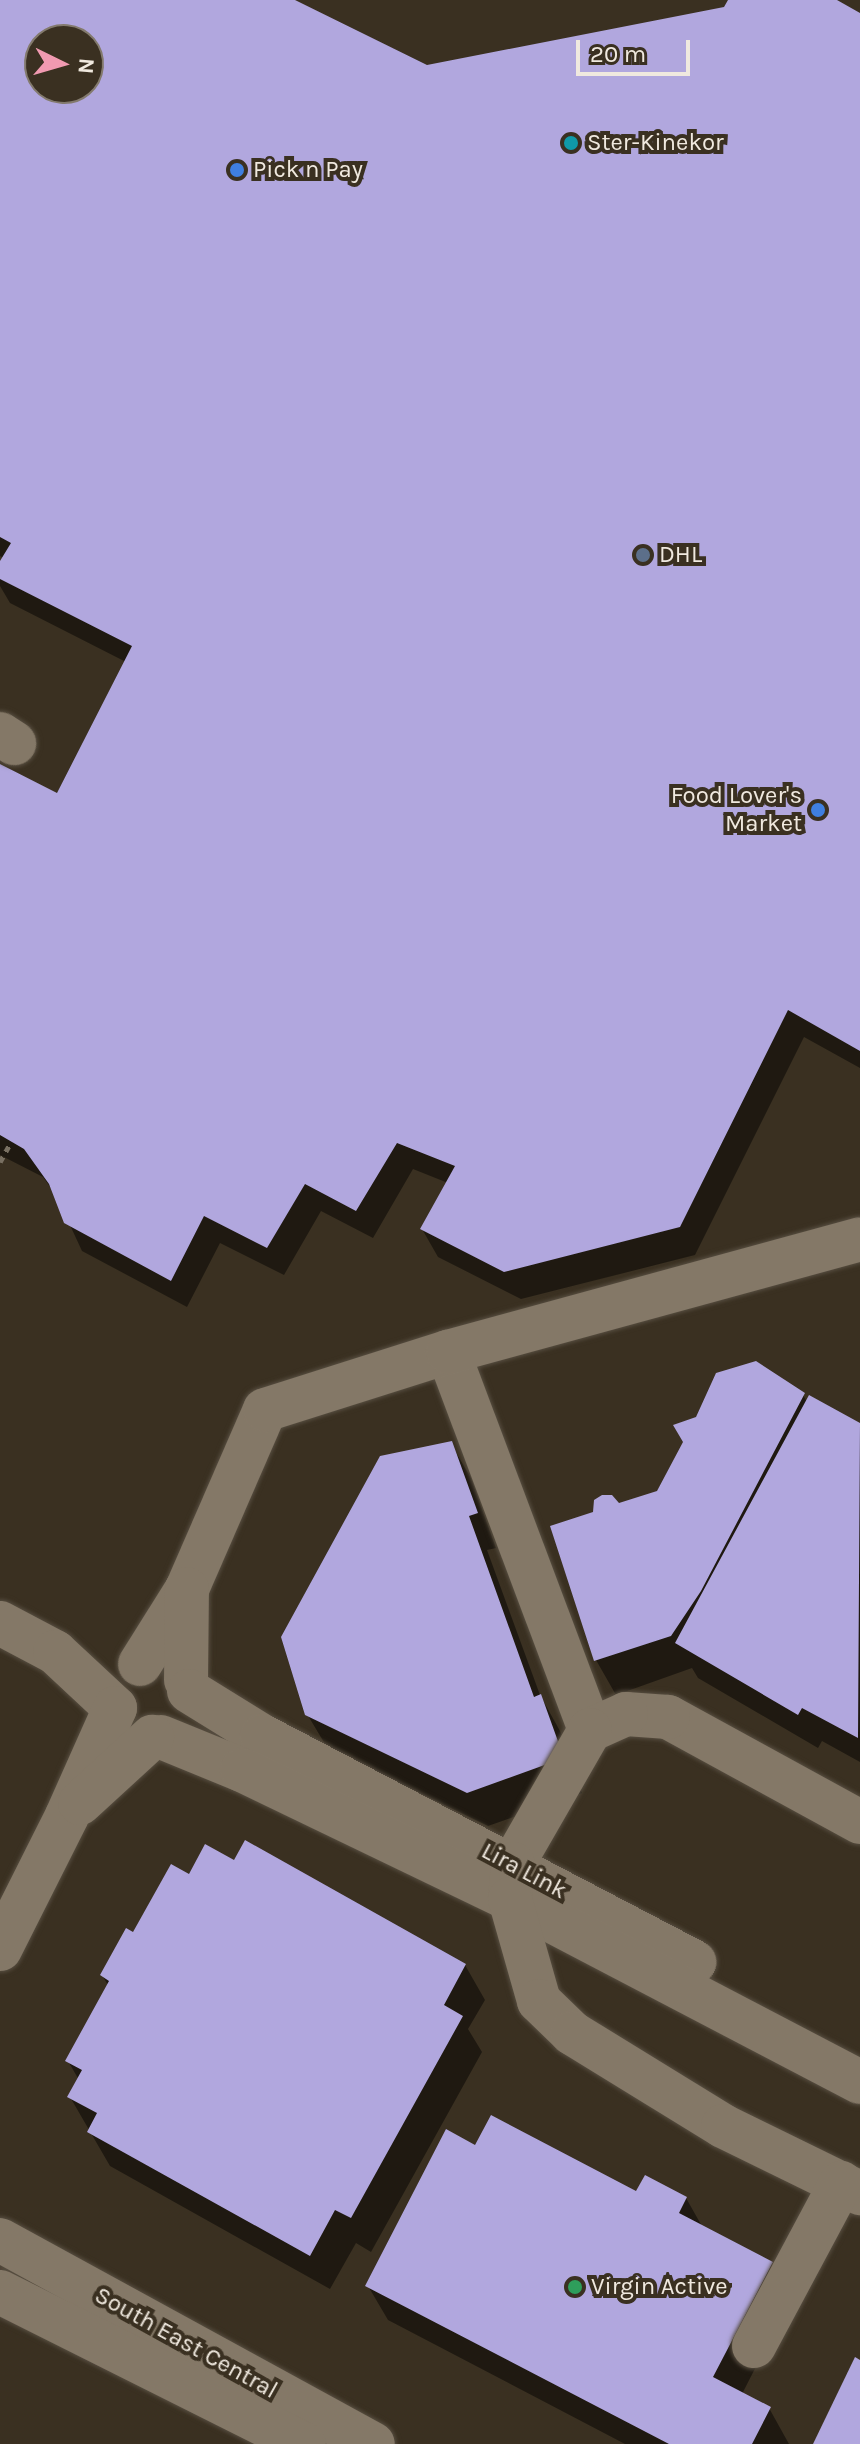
<!DOCTYPE html>
<html>
<head>
<meta charset="utf-8">
<style>
  body { margin:0 }
  #map { position:relative; width:860px; height:2444px; overflow:hidden; background:#3a3021; font-family:Karla,sans-serif }
  div>[style] { position:absolute }
  .shadow>* { inset:0; background:#0007 }
  .building>* { inset:0; background:#b1a7de }
  .path>* { height:5px; margin-top:-2.5px; transform-origin:0; background:repeating-linear-gradient(90deg,#797062 0 6px,transparent 0 12px) }
  .roads { filter:drop-shadow(0 0 2px #574e41) drop-shadow(0 0 2px #574e41) }
  .minor>* { height:44px; margin:-22px; padding:0 22px; transform-origin:22px; border-radius:22px; background:#847867 }
  .dots>* { width:22px; height:22px; translate:-50% -50%; box-sizing:border-box; border:4px solid #3a3021; border-radius:50% }
  span { translate:-50% -50%; white-space:nowrap; text-align:center; line-height:1.15; -webkit-text-stroke:8px #3a3021; paint-order:stroke }
  .poi-label { font-size:24px; color:#f0e9df }
  .left { translate:0 -50%; text-align:left }
  .right { translate:-100% -50%; text-align:right }
  .street-label { font-size:24px; color:#f0e9df }
  .north { position:absolute; left:24px; top:24px; width:80px; height:80px; box-sizing:border-box; background:#3a3021; border:2px solid #837a6d; border-radius:50%; rotate:95deg; font-size:22px; font-weight:700; line-height:32px; text-align:center; color:#f0e9df }
  .north::after { content:''; display:block; margin:auto; width:28px; height:36px; background:#f19ab1; clip-path:polygon(50% 0,100% 100%,50% 72%,0 100%) }
  .scale { position:absolute; left:576px; top:40px; width:114px; height:36px; box-sizing:border-box; border:4px solid #f0e9df; border-top:0; padding-left:10px; font-size:24px; line-height:28px; white-space:nowrap; color:#f0e9df; -webkit-text-stroke:6px #3a3021; paint-order:stroke }
</style>
</head>
<body>
<div id="map">
  <div class="shadow">
    <i style="clip-path:polygon(evenodd,0 0,290px 0,427px 67px,726px 9px,731px 0,833px 0,860px 15px,860px 1068px,804px 1037px,695px 1255px,521px 1299px,438px 1257px,422px 1229px,448px 1183px,413px 1169px,373px 1238px,321px 1211px,284px 1275px,220px 1243px,187px 1307px,82px 1251px,56px 1195px,43px 1177px,0 1155px,0 765px,58px 796px,126px 662px,10px 603px,0 586px,0 565px,4px 558px,0 556px,0 0,40px 40px,88px 40px,88px 88px,40px 88px,40px 40px)"></i>
    <i style="clip-path:polygon(803px 1395px,807px 1402px,810px 1398px,860px 1425px,860px 1762px,822px 1741px,818px 1748px,698px 1678px,692px 1668px,616px 1695px,596px 1660px,618px 1506px,658px 1493px)"></i>
    <i style="clip-path:polygon(451px 1444px,471px 1478px,496px 1548px,487px 1550px,540px 1695px,560px 1731px,582px 1793px,488px 1826px,328px 1749px,307px 1714px)"></i>
    <i style="clip-path:polygon(235px 1863px,465px 1965px,485px 2000px,468px 2029px,482px 2052px,371px 2252px,356px 2243px,330px 2289px,110px 2166px,70px 2097px,79px 2080px,68px 2061px,109px 1987px,102px 1975px,190px 1876px)"></i>
    <i style="clip-path:polygon(476px 2148px,637px 2193px,686px 2198px,703px 2228px,771px 2264px,791px 2298px,742px 2394px,769px 2408px,789px 2444px,625px 2444px,388px 2320px,368px 2286px)"></i>
  </div>
  <div class="building">
    <i style="clip-path:polygon(evenodd,0 0,295px 0,427px 65px,724px 7px,728px 0,837px 0,860px 13px,860px 1051px,788px 1010px,680px 1227px,504px 1272px,420px 1229px,455px 1166px,397px 1143px,356px 1211px,305px 1184px,267px 1248px,204px 1216px,171px 1281px,64px 1223px,49px 1184px,24px 1149px,0 1135px,0 764px,57px 793px,132px 646px,0 579px,0 561px,11px 543px,0 537px,0 0,40px 40px,88px 40px,88px 88px,40px 88px,40px 40px)"></i>
    <i style="clip-path:polygon(756px 1361px,805px 1393px,701px 1591px,671px 1636px,594px 1661px,550px 1526px,593px 1512px,594px 1500px,602px 1495px,612px 1495px,619px 1503px,657px 1491px,683px 1442px,673px 1425px,696px 1417px,716px 1373px)"></i>
    <i style="clip-path:polygon(809px 1395px,860px 1423px,858px 1738px,802px 1708px,798px 1715px,675px 1643px)"></i>
    <i style="clip-path:polygon(452px 1441px,478px 1513px,469px 1516px,534px 1697px,541px 1694px,564px 1758px,467px 1793px,305px 1715px,281px 1637px,380px 1456px)"></i>
    <i style="clip-path:polygon(245px 1840px,466px 1964px,444px 2005px,463px 2016px,351px 2218px,335px 2210px,310px 2256px,87px 2132px,97px 2113px,67px 2097px,82px 2070px,65px 2061px,109px 1981px,100px 1975px,126px 1928px,133px 1932px,171px 1864px,189px 1874px,205px 1844px,234px 1860px)"></i>
    <i style="clip-path:polygon(491px 2115px,636px 2191px,645px 2175px,687px 2197px,679px 2213px,773px 2262px,713px 2377px,771px 2407px,752px 2444px,669px 2444px,365px 2286px,446px 2129px,475px 2145px)"></i>
    <i style="clip-path:polygon(855px 2357px,860px 2360px,860px 2444px,813px 2444px)"></i>
  </div>
  <div class="path">
    <i style="left:0;top:1162px;width:23px;rotate:-61deg"></i>
  </div>
  <div class="roads">
    <div class="minor">
      <i style="left:0;top:734px;width:17px;rotate:33deg"></i>
      <i style="left:448px;top:1352px;width:404px;rotate:69.4deg"></i>
      <i style="left:0;top:1623px;width:62px;rotate:27.8deg"></i>
      <i style="left:55px;top:1652px;width:82px;rotate:43deg"></i>
      <i style="left:115px;top:1708px;width:118px;rotate:114deg"></i>
      <i style="left:67px;top:1816px;width:149px;rotate:116.7deg"></i>
      <i style="left:140px;top:1664px;width:89px;rotate:-57.9deg"></i>
      <i style="left:187px;top:1589px;width:195px;rotate:-66.5deg"></i>
      <i style="left:265px;top:1410px;width:192px;rotate:-17.6deg"></i>
      <i style="left:448px;top:1352px;width:427px;rotate:-15.3deg"></i>
      <i style="left:186px;top:1680px;width:91px;rotate:-89.4deg"></i>
      <i style="left:189px;top:1691px;width:86px;rotate:31.7deg"></i>
      <i style="left:262px;top:1736px;width:488px;rotate:27.6deg"></i>
      <i style="left:161px;top:1737px;width:87px;rotate:22.2deg"></i>
      <i style="left:242px;top:1770px;width:297px;rotate:25.7deg"></i>
      <i style="left:510px;top:1899px;width:395px;rotate:27.6deg"></i>
      <i style="left:80px;top:1803px;width:98px;rotate:-42.5deg"></i>
      <i style="left:860px;top:1822px;width:219px;rotate:-151.3deg"></i>
      <i style="left:668px;top:1717px;width:42px;rotate:-175.9deg"></i>
      <i style="left:626px;top:1714px;width:39px;rotate:156deg"></i>
      <i style="left:590px;top:1730px;width:155px;rotate:119.9deg"></i>
      <i style="left:513px;top:1864px;width:35px;rotate:95deg"></i>
      <i style="left:510px;top:1899px;width:106px;rotate:74.1deg"></i>
      <i style="left:539px;top:2001px;width:46px;rotate:44.1deg"></i>
      <i style="left:572px;top:2033px;width:177px;rotate:31.6deg"></i>
      <i style="left:723px;top:2126px;width:153px;rotate:26.1deg"></i>
      <i style="left:0;top:2240px;width:425px;rotate:28.7deg"></i>
      <i style="left:0;top:2292px;width:340px;rotate:26.6deg"></i>
      <i style="left:754px;top:2346px;width:185px;rotate:-61.9deg"></i>
    </div>
  </div>
  <div class="dots">
    <i style="left:571px;top:143px;background:#0f9aa8"></i>
    <i style="left:237px;top:170px;background:#3f7fe0"></i>
    <i style="left:643px;top:555px;background:#5c6f8a"></i>
    <i style="left:818px;top:810px;background:#3f7fe0"></i>
    <i style="left:575px;top:2287px;background:#2e9e5b"></i>
  </div>
  <div class="poi-label">
    <span class="left" style="left:587px;top:143px">Ster-Kinekor</span>
    <span class="left" style="left:253px;top:170px">Pick n Pay</span>
    <span class="left" style="left:659px;top:555px">DHL</span>
    <span class="right" style="left:802px;top:810px">Food Lover's<br>Market</span>
    <span class="left" style="left:591px;top:2287px">Virgin Active</span>
  </div>
  <div class="street-label">
    <span style="left:524px;top:1871px;rotate:28deg">Lira Link</span>
    <span style="left:186px;top:2343px;rotate:29deg">South East Central</span>
  </div>
  <div class="north">N</div>
  <div class="scale">20 m</div>
</div>
</body>
</html>
